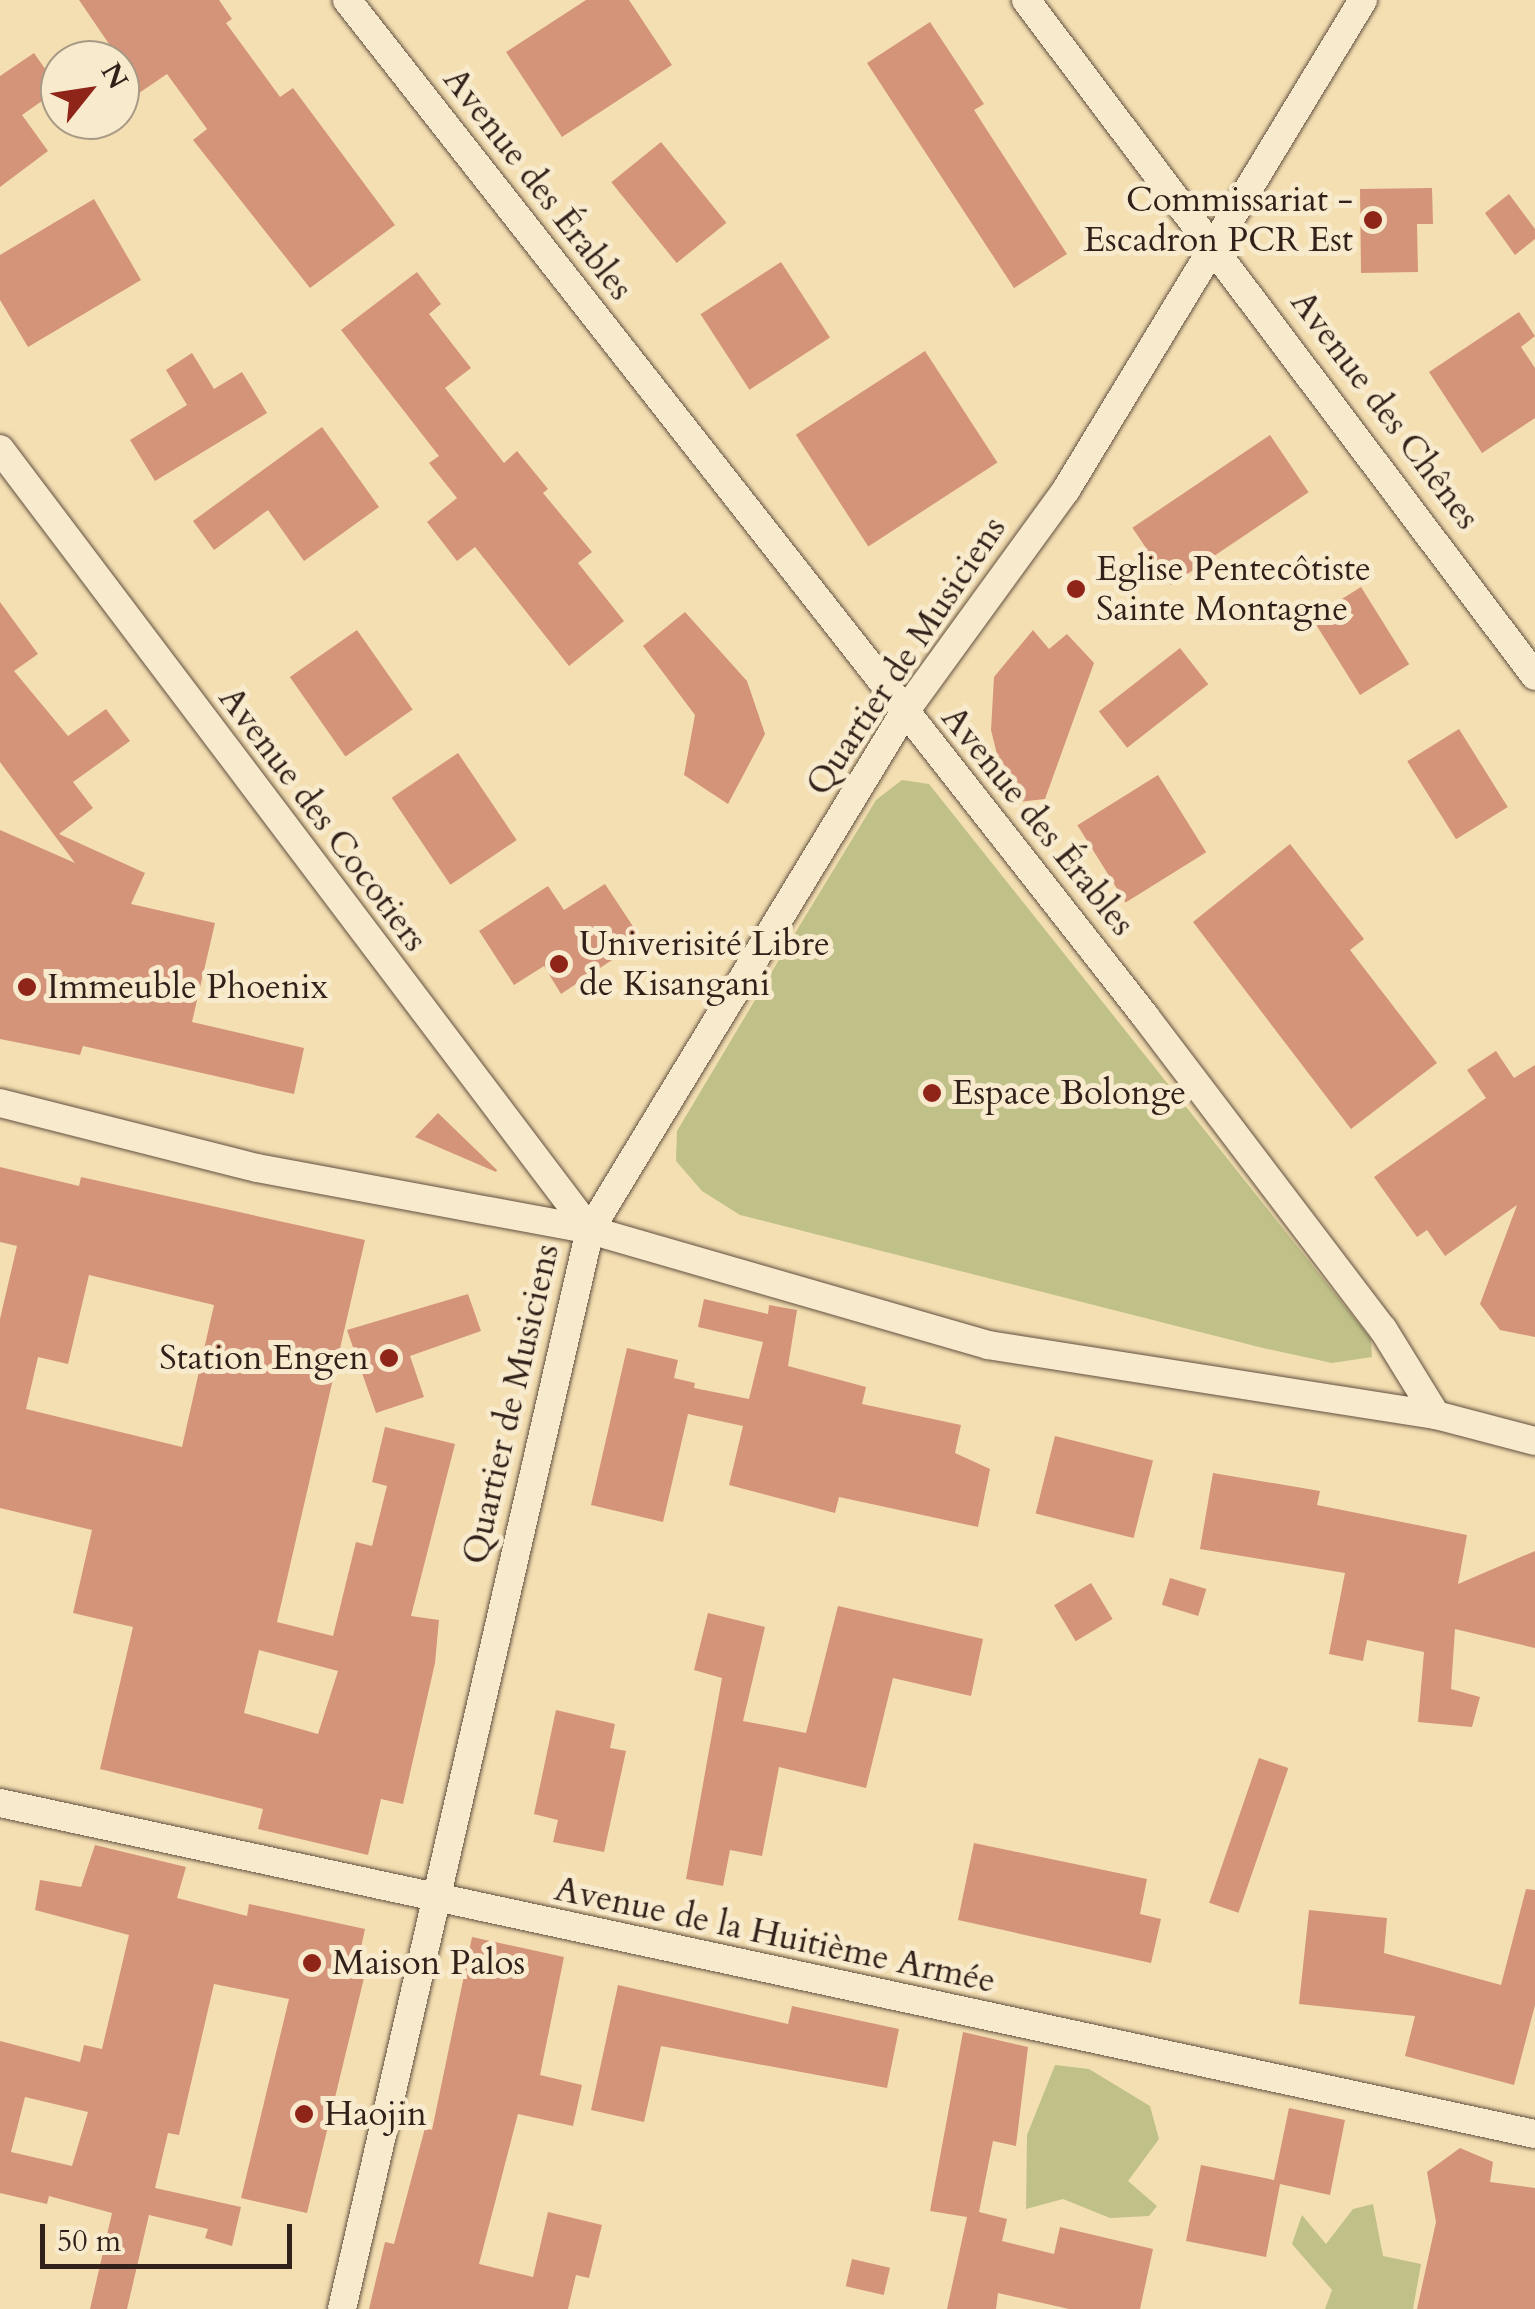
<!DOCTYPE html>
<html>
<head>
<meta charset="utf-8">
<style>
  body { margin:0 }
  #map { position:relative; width:1535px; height:2309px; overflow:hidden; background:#f4dfb2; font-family:Cardo,serif }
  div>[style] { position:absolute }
  .green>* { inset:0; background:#c0c189 }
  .building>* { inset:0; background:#d49479; transform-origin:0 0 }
  .roads { filter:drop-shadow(0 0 2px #625040) drop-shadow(0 0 2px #625040) }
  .minor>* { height:28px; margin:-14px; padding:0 14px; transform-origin:14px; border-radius:14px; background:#f8eacd }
  .dots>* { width:28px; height:28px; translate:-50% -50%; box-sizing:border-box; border:5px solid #f8eacd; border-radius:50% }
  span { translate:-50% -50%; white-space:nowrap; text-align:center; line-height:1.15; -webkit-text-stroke:10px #f8eacd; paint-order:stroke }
  .street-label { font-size:35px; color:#31211a }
  .poi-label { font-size:35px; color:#31211a }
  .right { translate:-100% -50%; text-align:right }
  .left { translate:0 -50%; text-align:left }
  .north { position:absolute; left:40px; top:40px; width:100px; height:100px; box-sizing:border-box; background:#f8eacd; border:2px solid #a89a85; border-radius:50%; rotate:60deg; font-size:28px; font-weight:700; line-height:40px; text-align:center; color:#31211a }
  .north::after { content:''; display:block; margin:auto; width:35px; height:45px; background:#8f2418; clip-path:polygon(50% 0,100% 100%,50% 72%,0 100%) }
  .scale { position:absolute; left:40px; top:2224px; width:252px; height:45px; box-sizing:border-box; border:5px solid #31211a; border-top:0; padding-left:12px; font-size:30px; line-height:35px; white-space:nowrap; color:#31211a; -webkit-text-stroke:8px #f8eacd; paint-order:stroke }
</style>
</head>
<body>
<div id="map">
  <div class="green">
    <i style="clip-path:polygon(902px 780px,929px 784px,1371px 1339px,1372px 1357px,1332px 1363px,1263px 1348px,740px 1215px,702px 1191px,676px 1161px,677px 1131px,786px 948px,876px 800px)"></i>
    <i style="clip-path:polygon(1055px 2065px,1089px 2069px,1150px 2106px,1159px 2139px,1128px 2181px,1157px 2206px,1149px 2216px,1110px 2218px,1063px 2199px,1026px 2209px,1027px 2135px)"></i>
    <i style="clip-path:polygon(1373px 2204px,1383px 2256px,1421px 2264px,1413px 2309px,1325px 2309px,1332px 2290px,1292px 2244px,1302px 2215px,1326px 2244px,1353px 2209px)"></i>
  </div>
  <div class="building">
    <i style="clip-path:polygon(79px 0,219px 0,232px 19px,226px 23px,280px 97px,293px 88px,395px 225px,310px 288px,193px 140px,207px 129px,167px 74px,120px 106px,120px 60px)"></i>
    <i style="clip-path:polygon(586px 0,629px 0,672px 65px,562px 137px,506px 52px)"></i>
    <i style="clip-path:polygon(930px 22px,984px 104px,974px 110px,1067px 254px,1014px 288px,867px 63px)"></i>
    <i style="clip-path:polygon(34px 53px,59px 89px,22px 115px,48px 151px,0 187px,0 76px)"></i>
    <i style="left:661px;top:142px;width:104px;height:64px;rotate:51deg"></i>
    <i style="clip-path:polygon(1432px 188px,1433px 224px,1417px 224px,1418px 272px,1361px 273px,1360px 189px)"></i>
    <i style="clip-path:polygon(1509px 194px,1535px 229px,1535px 239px,1515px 255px,1485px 213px)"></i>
    <i style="clip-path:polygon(94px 199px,141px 280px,28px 347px,0 300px,0 255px)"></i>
    <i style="left:781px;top:262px;width:90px;height:96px;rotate:57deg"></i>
    <i style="clip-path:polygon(417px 272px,441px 304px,429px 314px,471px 368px,445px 388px,504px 463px,517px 451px,548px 489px,543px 493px,592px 552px,578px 563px,624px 621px,569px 666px,475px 547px,457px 561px,427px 522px,457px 498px,429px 463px,439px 456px,341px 330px)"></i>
    <i style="clip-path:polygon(1519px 312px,1535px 336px,1521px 347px,1535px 368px,1535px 418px,1482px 453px,1429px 372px)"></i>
    <i style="left:925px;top:351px;width:133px;height:154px;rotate:57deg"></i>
    <i style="clip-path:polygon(192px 353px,214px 389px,242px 372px,267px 413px,155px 481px,130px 440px,187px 405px,166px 370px)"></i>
    <i style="clip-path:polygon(322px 427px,379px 507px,304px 561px,268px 510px,214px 550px,193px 521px)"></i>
    <i style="left:1270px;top:435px;width:69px;height:166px;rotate:56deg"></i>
    <i style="left:1361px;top:587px;width:91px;height:58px;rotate:58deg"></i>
    <i style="clip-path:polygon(0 602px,38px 654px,14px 671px,68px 736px,106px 709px,130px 741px,73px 782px,93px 808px,59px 834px,145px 873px,131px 904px,215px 923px,192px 1022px,304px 1048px,294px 1094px,83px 1046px,80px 1055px,0 1039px,0 830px,75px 863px,0 762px)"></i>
    <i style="clip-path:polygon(685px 612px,747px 681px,765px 734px,728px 804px,684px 775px,695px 715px,643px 646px)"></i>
    <i style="left:357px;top:630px;width:97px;height:82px;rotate:55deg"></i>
    <i style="clip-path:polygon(1033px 630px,1049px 649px,1067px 634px,1094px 663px,1045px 799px,1009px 803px,991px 730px,994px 677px)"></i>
    <i style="left:1180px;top:648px;width:46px;height:103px;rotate:52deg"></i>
    <i style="left:1459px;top:729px;width:92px;height:61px;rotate:58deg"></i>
    <i style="left:458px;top:753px;width:105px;height:80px;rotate:56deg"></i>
    <i style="left:1158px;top:775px;width:91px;height:95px;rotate:58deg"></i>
    <i style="clip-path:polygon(1290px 844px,1364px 939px,1350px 950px,1437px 1063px,1351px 1129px,1193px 922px)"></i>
    <i style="clip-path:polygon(605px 884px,642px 940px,561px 994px,544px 966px,514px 985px,479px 931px,548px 886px,564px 910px)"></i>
    <i style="clip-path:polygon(1496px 1051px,1514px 1078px,1535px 1065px,1535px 1337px,1500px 1330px,1480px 1304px,1517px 1205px,1445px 1256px,1427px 1230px,1417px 1237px,1374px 1177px,1486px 1098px,1467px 1070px)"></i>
    <i style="clip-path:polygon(438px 1113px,497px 1170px,496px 1172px,415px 1137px)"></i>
    <i style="clip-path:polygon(evenodd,0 1167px,79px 1186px,81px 1177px,365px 1240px,277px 1622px,333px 1636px,356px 1542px,372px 1546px,387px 1486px,372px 1482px,385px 1427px,455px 1444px,411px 1616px,439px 1620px,435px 1663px,403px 1804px,381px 1799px,368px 1855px,258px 1829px,263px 1809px,100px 1769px,133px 1627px,73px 1613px,92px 1530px,0 1508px,0 1319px,17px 1246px,0 1242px,0 1167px,89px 1275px,214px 1305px,182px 1447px,26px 1409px,38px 1357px,68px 1364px,89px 1275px,0 1167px,259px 1650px,338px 1671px,318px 1734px,244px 1713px,259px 1650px)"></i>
    <i style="clip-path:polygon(468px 1294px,481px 1331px,410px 1356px,424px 1397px,376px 1413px,347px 1330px)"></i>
    <i style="clip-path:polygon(704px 1299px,768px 1314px,769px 1305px,797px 1310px,788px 1366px,866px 1387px,862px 1404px,961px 1425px,955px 1453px,990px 1469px,978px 1527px,839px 1497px,835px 1513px,729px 1485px,743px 1426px,688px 1414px,663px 1522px,591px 1505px,627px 1348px,678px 1360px,674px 1378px,695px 1383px,694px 1388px,749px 1399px,763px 1342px,698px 1327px)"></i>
    <i style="left:1055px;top:1436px;width:101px;height:80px;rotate:14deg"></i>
    <i style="clip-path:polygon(1213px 1473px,1320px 1491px,1317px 1505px,1467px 1535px,1458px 1584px,1535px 1551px,1535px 1648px,1455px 1629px,1451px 1689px,1480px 1697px,1472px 1727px,1418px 1722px,1424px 1652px,1367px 1640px,1363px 1661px,1329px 1654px,1345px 1573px,1200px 1549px)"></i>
    <i style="left:1170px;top:1578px;width:38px;height:28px;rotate:17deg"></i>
    <i style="left:1091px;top:1583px;width:42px;height:43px;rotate:59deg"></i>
    <i style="clip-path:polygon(838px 1606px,983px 1639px,971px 1696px,893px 1678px,866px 1788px,779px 1767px,762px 1856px,730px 1850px,723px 1886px,686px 1879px,722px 1678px,694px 1670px,708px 1613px,765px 1627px,743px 1721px,806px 1733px)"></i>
    <i style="clip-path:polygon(556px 1710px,615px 1724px,610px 1748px,626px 1751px,604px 1852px,553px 1842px,558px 1820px,534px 1814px)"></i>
    <i style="left:1259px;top:1758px;width:31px;height:153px;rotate:19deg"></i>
    <i style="clip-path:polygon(974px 1843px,1147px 1879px,1140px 1914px,1161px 1919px,1151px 1963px,958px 1920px)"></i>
    <i style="clip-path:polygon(evenodd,95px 1845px,186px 1867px,177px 1898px,247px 1916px,249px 1904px,365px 1929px,355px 1976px,364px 1978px,307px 2213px,241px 2198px,289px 1999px,214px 1984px,179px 2135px,168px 2133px,155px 2188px,241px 2207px,232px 2246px,205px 2238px,208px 2229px,149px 2215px,127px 2309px,90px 2309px,112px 2213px,49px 2196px,47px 2204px,0 2193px,0 2041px,80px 2062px,84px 2045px,102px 2049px,129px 1935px,35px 1910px,40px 1880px,81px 1887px,95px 1845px,25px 2097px,88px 2112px,72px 2166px,11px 2152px,25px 2097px)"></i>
    <i style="clip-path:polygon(1526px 1889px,1535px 1890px,1535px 2005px,1514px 2085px,1405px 2056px,1415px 2016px,1299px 2004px,1309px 1910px,1387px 1918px,1384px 1953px,1501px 1985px)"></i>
    <i style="clip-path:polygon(472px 1937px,564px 1957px,540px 2075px,582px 2085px,573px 2126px,518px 2114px,479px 2264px,533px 2277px,548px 2212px,602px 2225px,589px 2278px,576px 2275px,568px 2309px,369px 2309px,385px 2242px,394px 2244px,425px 2128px,432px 2130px)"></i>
    <i style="clip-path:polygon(618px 1985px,788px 2024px,792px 2006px,899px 2029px,887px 2088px,661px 2046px,644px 2122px,591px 2110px)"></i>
    <i style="clip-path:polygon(963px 2032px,1028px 2047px,1016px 2146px,993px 2141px,979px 2212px,1007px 2219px,1002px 2241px,1054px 2254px,1060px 2227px,1153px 2249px,1140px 2309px,1069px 2309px,998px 2293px,996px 2309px,947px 2309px,967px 2217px,930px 2211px)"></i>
    <i style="clip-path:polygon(1289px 2108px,1345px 2120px,1330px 2195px,1280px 2184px,1266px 2257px,1186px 2241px,1201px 2165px,1274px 2180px)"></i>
    <i style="clip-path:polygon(1460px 2148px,1493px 2162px,1490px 2182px,1535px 2188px,1535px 2309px,1417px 2309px,1436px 2222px,1427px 2172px)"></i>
    <i style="left:852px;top:2259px;width:39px;height:28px;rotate:13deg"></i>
  </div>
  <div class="roads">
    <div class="minor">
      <i style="left:347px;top:0;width:1292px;rotate:51.85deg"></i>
      <i style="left:1145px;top:1016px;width:393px;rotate:52.8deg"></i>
      <i style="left:1383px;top:1329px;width:101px;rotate:58.4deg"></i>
      <i style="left:1026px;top:0;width:846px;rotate:53.02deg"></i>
      <i style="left:0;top:449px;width:979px;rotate:52.93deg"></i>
      <i style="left:0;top:1103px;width:265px;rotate:14.2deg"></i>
      <i style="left:257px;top:1168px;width:339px;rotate:10.5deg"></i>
      <i style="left:590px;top:1230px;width:414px;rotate:16.1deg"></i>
      <i style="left:988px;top:1345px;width:453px;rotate:8.9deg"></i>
      <i style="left:1436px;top:1415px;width:102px;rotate:14.7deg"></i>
      <i style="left:0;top:1803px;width:1570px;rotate:12.17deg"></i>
      <i style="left:342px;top:2309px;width:1107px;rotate:-77.06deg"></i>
      <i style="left:590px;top:1230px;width:605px;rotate:-58.73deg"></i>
      <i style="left:904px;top:713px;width:276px;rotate:-54deg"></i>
      <i style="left:1066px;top:490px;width:573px;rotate:-58.78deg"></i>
    </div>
  </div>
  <div class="dots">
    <i style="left:1373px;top:220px;background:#8f2418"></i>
    <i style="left:1076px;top:589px;background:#8f2418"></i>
    <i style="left:559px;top:964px;background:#8f2418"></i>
    <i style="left:27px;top:987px;background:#8f2418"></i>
    <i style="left:932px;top:1093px;background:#8f2418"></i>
    <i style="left:389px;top:1358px;background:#8f2418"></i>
    <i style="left:312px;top:1963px;background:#8f2418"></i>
    <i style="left:304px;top:2114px;background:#8f2418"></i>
  </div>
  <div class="street-label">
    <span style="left:538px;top:184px;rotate:52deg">Avenue des Érables</span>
    <span style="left:1385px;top:410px;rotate:53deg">Avenue des Chênes</span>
    <span style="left:906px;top:656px;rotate:-56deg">Quartier de Musiciens</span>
    <span style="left:323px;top:819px;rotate:53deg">Avenue des Cocotiers</span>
    <span style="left:1038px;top:821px;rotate:51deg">Avenue des Érables</span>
    <span style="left:511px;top:1404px;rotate:-77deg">Quartier de Musiciens</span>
    <span style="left:775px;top:1935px;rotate:12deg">Avenue de la Huitième Armée</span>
  </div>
  <div class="poi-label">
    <span class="right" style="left:1353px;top:220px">Commissariat -<br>Escadron PCR Est</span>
    <span class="left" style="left:1096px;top:589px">Eglise Pentecôtiste<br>Sainte Montagne</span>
    <span class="left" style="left:579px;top:964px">Univerisité Libre<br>de Kisangani</span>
    <span class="left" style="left:47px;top:987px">Immeuble Phoenix</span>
    <span class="left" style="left:952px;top:1093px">Espace Bolonge</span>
    <span class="right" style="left:369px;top:1358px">Station Engen</span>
    <span class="left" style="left:332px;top:1963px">Maison Palos</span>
    <span class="left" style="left:324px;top:2114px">Haojin</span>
  </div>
  <div class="north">N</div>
  <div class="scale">50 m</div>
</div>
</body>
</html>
